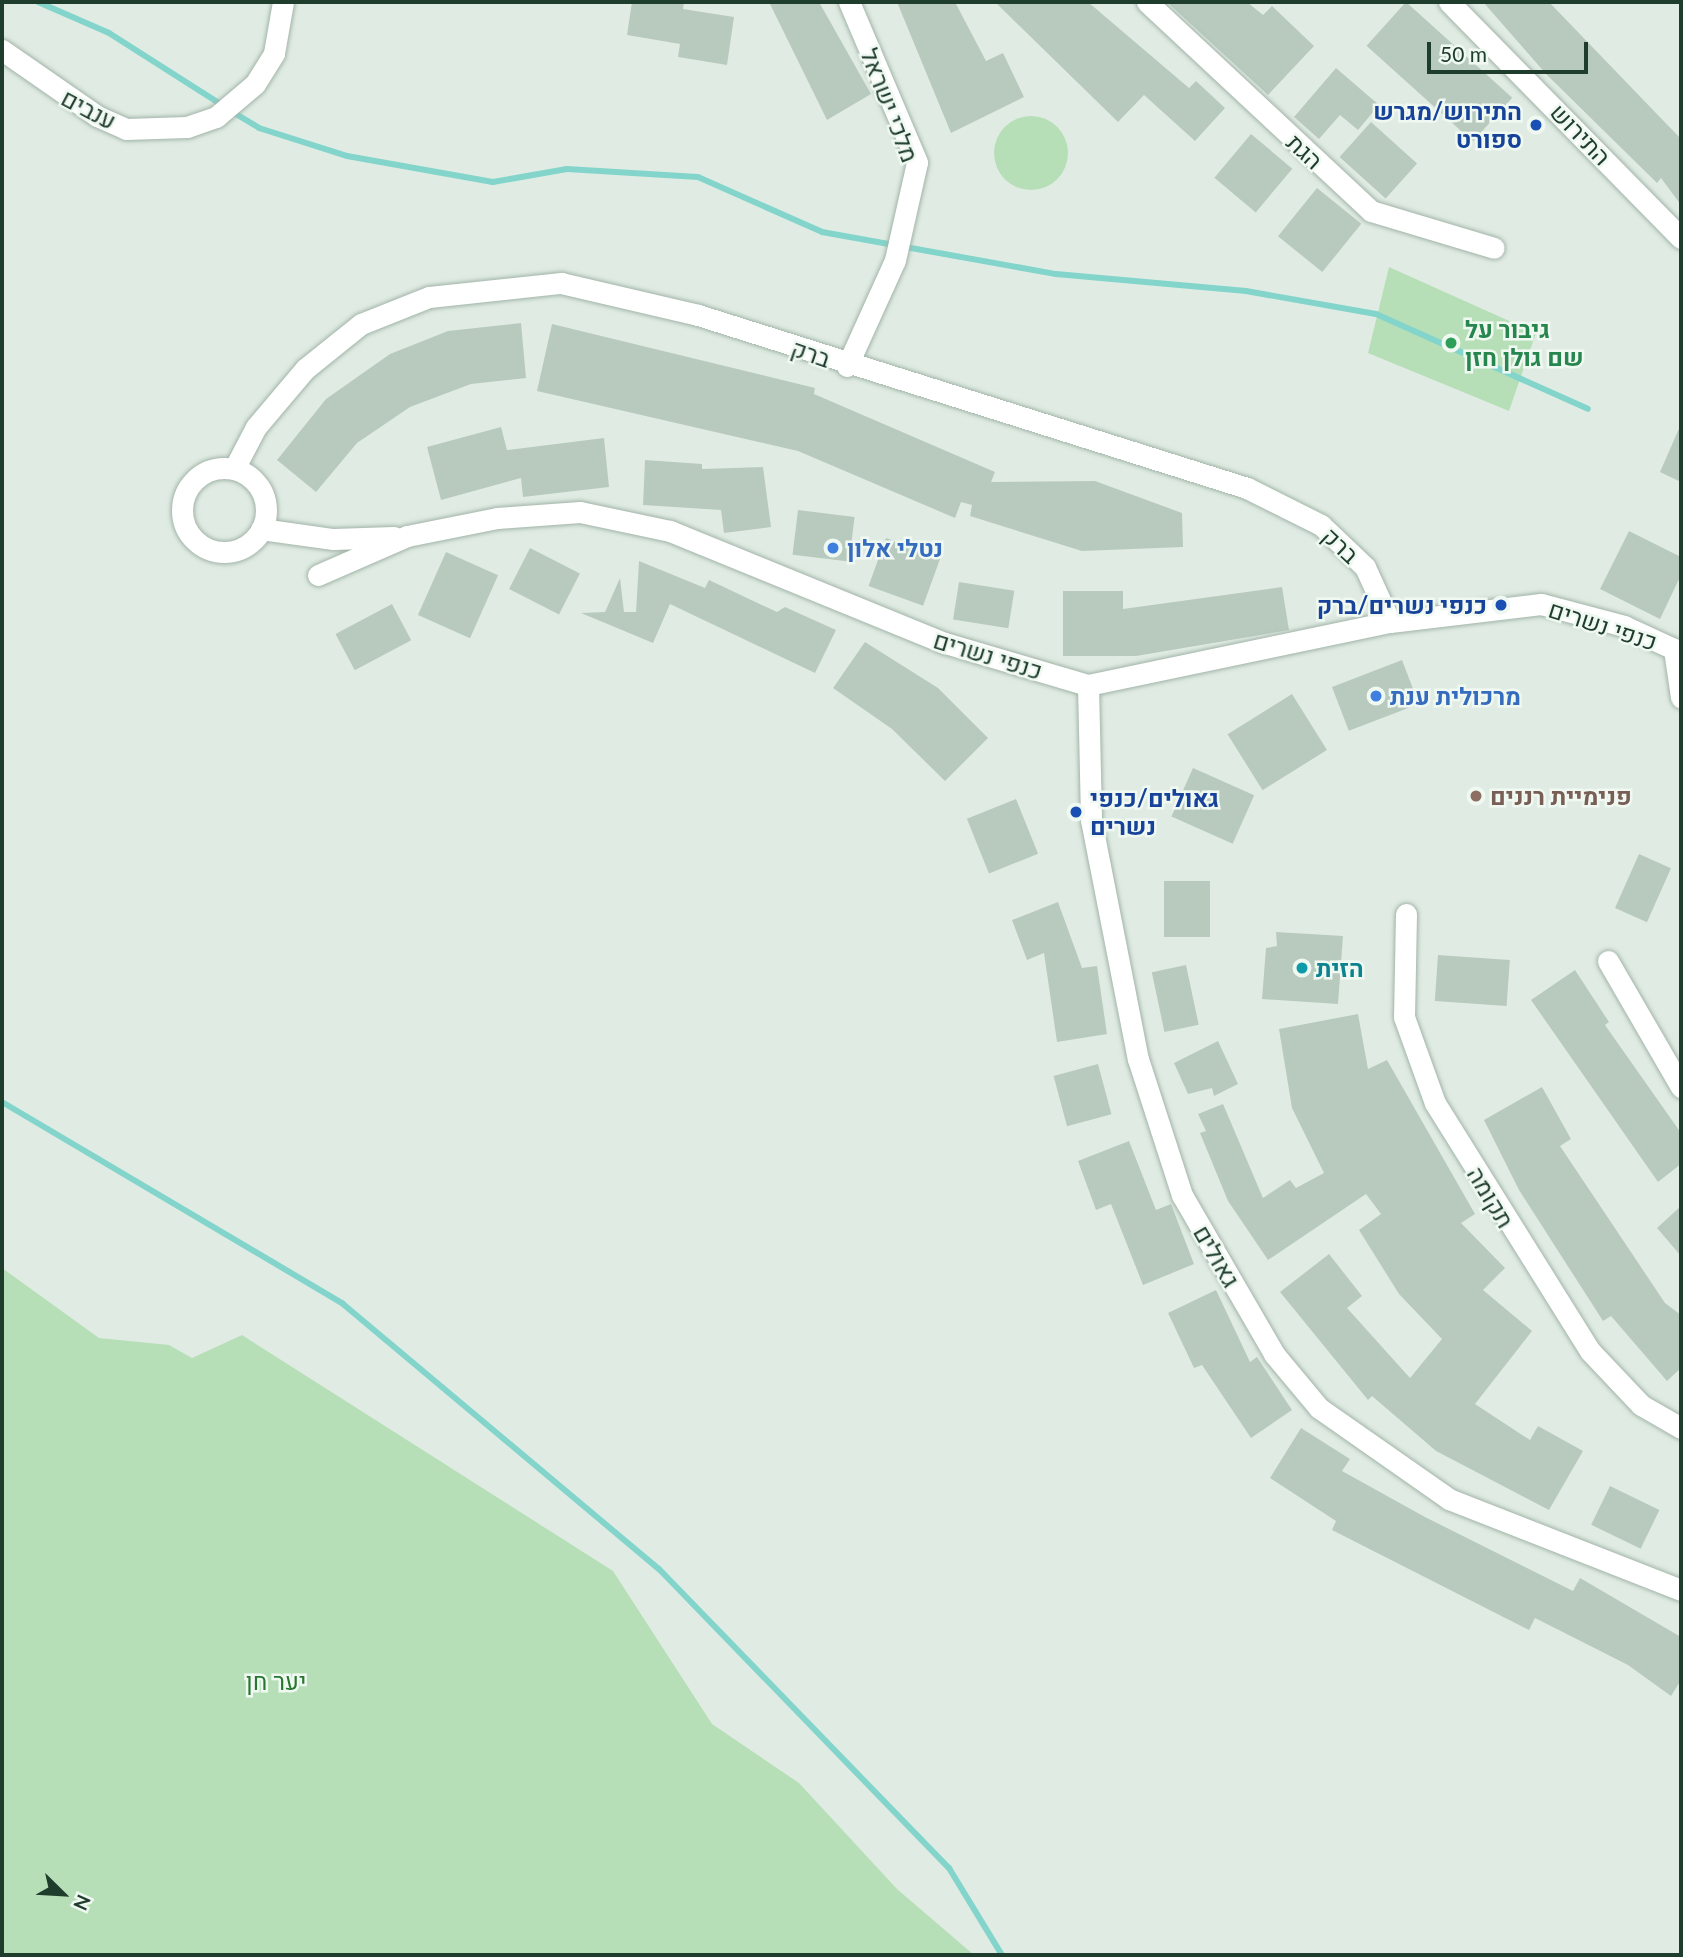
<!DOCTYPE html>
<html>
<head>
<meta charset="utf-8">
<style>
  body { margin:0 }
  #map { position:relative; width:1683px; height:1957px; overflow:hidden; background:#e0ece3; font-family:Lato,Heebo,sans-serif }
  div>[style] { position:absolute }
  .green>* { inset:0; background:#b7dfb7 }
  .round { border-radius:50% }
  .stream>* { height:6px; margin:-3px; padding:0 3px; transform-origin:3px; border-radius:3px; background:#83d5cc }
  .building>* { inset:0; background:#b8cabe; transform-origin:0 0 }
  .roads { filter:drop-shadow(0 0 2px #a2b4a9) drop-shadow(0 0 2px #a2b4a9) }
  .minor>* { height:21px; margin:-10.5px; padding:0 10.5px; transform-origin:10.5px; border-radius:10.5px; background:#fff }
  .minor>.ring { margin:-10.5px; padding:0; box-sizing:content-box; background:none; border:21px solid #fff; border-radius:50% }
  .dots>* { width:19px; height:19px; translate:-50% -50%; box-sizing:border-box; border:4px solid #f0f8f2; border-radius:50% }
  span { translate:-50% -50%; white-space:nowrap; text-align:center; line-height:1.15; -webkit-text-stroke:5px #f0f8f2; paint-order:stroke }
  .street-label { font-size:24px; color:#1f3d2d }
  .transit-label { font-size:24px; color:#164399; font-weight:700 }
  .right { translate:-100% -50%; text-align:right }
  .left { translate:0 -50%; text-align:left }
  .leisure-label { font-size:24px; color:#27864d; font-weight:700 }
  .shop-label { font-size:24px; color:#366cbe; font-weight:700 }
  .education-label { font-size:24px; color:#785e54; font-weight:700 }
  .culture-label { font-size:24px; color:#0d838f; font-weight:700 }
  .park-label { font-size:24px; color:#277730 }
  .frame { position:absolute; inset:0; border:4px solid #1f3d2d; pointer-events:none }
  .north { position:absolute; left:28px; top:1859px; width:70px; height:70px; -webkit-text-stroke:5px #f0f8f2; paint-order:stroke; rotate:114deg; font-size:19px; font-weight:700; line-height:28px; text-align:center; color:#1f3d2d }
  .north::after { content:''; display:block; margin:auto; width:24px; height:32px; background:#1f3d2d; clip-path:polygon(50% 0,100% 100%,50% 72%,0 100%) }
  .scale { position:absolute; left:1427px; top:42px; width:161px; height:32px; box-sizing:border-box; border:4px solid #1f3d2d; border-top:0; padding-left:9px; font-size:21px; line-height:24px; white-space:nowrap; color:#1f3d2d; -webkit-text-stroke:5px #f0f8f2; paint-order:stroke }
</style>
</head>
<body>
<div id="map">
  <div class="green">
    <i class="round" style="left:994px;top:116px;width:74px;height:74px"></i>
    <i style="clip-path:polygon(1389px 267px,1536px 333px,1509px 411px,1368px 353px)"></i>
    <i style="clip-path:polygon(2px 1268px,99px 1338px,169px 1345px,192px 1358px,242px 1335px,613px 1571px,712px 1724px,799px 1783px,897px 1889px,974px 1955px,2px 1955px)"></i>
  </div>
  <div class="stream">
    <i style="left:38px;top:2px;width:77px;rotate:23.6deg"></i>
    <i style="left:109px;top:33px;width:134px;rotate:32.5deg"></i>
    <i style="left:231px;top:111px;width:33px;rotate:31deg"></i>
    <i style="left:259px;top:128px;width:92px;rotate:17.7deg"></i>
    <i style="left:347px;top:156px;width:148px;rotate:10.1deg"></i>
    <i style="left:493px;top:182px;width:75px;rotate:-10deg"></i>
    <i style="left:567px;top:169px;width:131px;rotate:3.5deg"></i>
    <i style="left:698px;top:177px;width:136px;rotate:23.9deg"></i>
    <i style="left:822px;top:232px;width:238px;rotate:10.2deg"></i>
    <i style="left:1056px;top:274px;width:191px;rotate:5.1deg"></i>
    <i style="left:1246px;top:291px;width:132px;rotate:10deg"></i>
    <i style="left:1376px;top:314px;width:232px;rotate:24.1deg"></i>
    <i style="left:2px;top:1102px;width:396px;rotate:30.6deg"></i>
    <i style="left:343px;top:1304px;width:412px;rotate:40deg"></i>
    <i style="left:659px;top:1569px;width:417px;rotate:45.9deg"></i>
    <i style="left:949px;top:1868px;width:102px;rotate:58.7deg"></i>
  </div>
  <div class="building">
    <i style="clip-path:polygon(632px 2px,684px 2px,683px 9px,734px 17px,727px 65px,678px 57px,680px 44px,627px 35px)"></i>
    <i style="clip-path:polygon(769px 2px,819px 2px,871px 94px,827px 120px)"></i>
    <i style="clip-path:polygon(897px 2px,955px 2px,986px 61px,1003px 53px,1024px 97px,951px 133px)"></i>
    <i style="clip-path:polygon(995px 2px,1088px 2px,1189px 88px,1196px 81px,1225px 108px,1195px 141px,1144px 95px,1118px 122px)"></i>
    <i style="clip-path:polygon(1167px 2px,1247px 2px,1263px 15px,1272px 6px,1314px 46px,1268px 95px)"></i>
    <i style="left:1406px;top:2px;width:143px;height:59px;rotate:42deg"></i>
    <i style="clip-path:polygon(1483px 2px,1549px 2px,1681px 139px,1681px 205px,1661px 178px,1657px 183px,1547px 75px)"></i>
    <i style="clip-path:polygon(1336px 68px,1379px 105px,1358px 130px,1340px 115px,1319px 139px,1294px 117px)"></i>
    <i style="left:1371px;top:122px;width:62px;height:47px;rotate:42deg"></i>
    <i style="left:1251px;top:134px;width:54px;height:57px;rotate:40deg"></i>
    <i style="left:1317px;top:188px;width:57px;height:62px;rotate:39deg"></i>
    <i style="clip-path:polygon(521px 323px,526px 378px,471px 384px,410px 407px,357px 443px,316px 492px,277px 460px,326px 399px,390px 354px,448px 331px)"></i>
    <i style="clip-path:polygon(552px 324px,815px 388px,814px 394px,995px 472px,991px 482px,1095px 481px,1182px 513px,1183px 547px,1082px 551px,970px 516px,972px 505px,961px 502px,955px 518px,798px 451px,537px 391px)"></i>
    <i style="clip-path:polygon(1681px 424px,1681px 482px,1660px 472px)"></i>
    <i style="clip-path:polygon(501px 427px,507px 450px,604px 438px,609px 487px,523px 497px,521px 478px,441px 500px,427px 447px)"></i>
    <i style="clip-path:polygon(645px 460px,702px 464px,702px 469px,763px 467px,771px 527px,724px 533px,721px 510px,643px 505px)"></i>
    <i style="left:798px;top:510px;width:57px;height:45px;rotate:7deg"></i>
    <i style="clip-path:polygon(1629px 531px,1681px 557px,1681px 575px,1660px 619px,1600px 589px)"></i>
    <i style="left:886px;top:538px;width:58px;height:51px;rotate:20deg"></i>
    <i style="left:530px;top:548px;width:56px;height:46px;rotate:27deg"></i>
    <i style="left:446px;top:552px;width:57px;height:69px;rotate:24deg"></i>
    <i style="clip-path:polygon(639px 561px,705px 588px,709px 580px,777px 612px,785px 607px,836px 630px,815px 673px,670px 604px,653px 643px,581px 613px,605px 612px,620px 578px,624px 612px,636px 612px)"></i>
    <i style="left:959px;top:582px;width:56px;height:38px;rotate:9deg"></i>
    <i style="clip-path:polygon(1282px 587px,1289px 630px,1136px 656px,1063px 656px,1063px 591px,1123px 591px,1123px 609px)"></i>
    <i style="left:392px;top:604px;width:41px;height:64px;rotate:62deg"></i>
    <i style="clip-path:polygon(865px 642px,938px 688px,988px 738px,945px 781px,892px 729px,833px 688px)"></i>
    <i style="left:1402px;top:660px;width:47px;height:75px;rotate:69deg"></i>
    <i style="left:1292px;top:694px;width:66px;height:76px;rotate:58deg"></i>
    <i style="left:1193px;top:768px;width:67px;height:53px;rotate:24deg"></i>
    <i style="left:1016px;top:799px;width:59px;height:53px;rotate:68deg"></i>
    <i style="left:1639px;top:854px;width:35px;height:59px;rotate:24deg"></i>
    <i style="left:1164px;top:881px;width:46px;height:56px"></i>
    <i style="clip-path:polygon(1058px 902px,1082px 968px,1097px 966px,1107px 1034px,1057px 1042px,1044px 953px,1027px 960px,1012px 920px)"></i>
    <i style="clip-path:polygon(1276px 932px,1343px 936px,1338px 1004px,1262px 999px,1266px 948px,1277px 946px)"></i>
    <i style="left:1438px;top:955px;width:72px;height:46px;rotate:4deg"></i>
    <i style="left:1186px;top:965px;width:61px;height:35px;rotate:78deg"></i>
    <i style="clip-path:polygon(1575px 970px,1609px 1022px,1605px 1025px,1681px 1133px,1681px 1164px,1658px 1182px,1531px 1000px)"></i>
    <i style="clip-path:polygon(1358px 1014px,1368px 1069px,1387px 1060px,1475px 1214px,1461px 1223px,1505px 1268px,1483px 1290px,1532px 1331px,1475px 1404px,1530px 1440px,1538px 1426px,1583px 1451px,1549px 1510px,1436px 1451px,1372px 1396px,1368px 1400px,1280px 1292px,1329px 1254px,1362px 1296px,1347px 1308px,1410px 1378px,1442px 1339px,1399px 1294px,1359px 1230px,1381px 1214px,1366px 1194px,1268px 1260px,1228px 1201px,1200px 1133px,1206px 1131px,1198px 1114px,1223px 1104px,1263px 1198px,1290px 1180px,1296px 1188px,1324px 1173px,1292px 1108px,1279px 1029px)"></i>
    <i style="clip-path:polygon(1218px 1041px,1238px 1084px,1214px 1096px,1212px 1088px,1188px 1094px,1174px 1063px)"></i>
    <i style="left:1098px;top:1064px;width:52px;height:46px;rotate:75deg"></i>
    <i style="clip-path:polygon(1542px 1087px,1571px 1139px,1560px 1146px,1665px 1303px,1681px 1315px,1681px 1368px,1667px 1381px,1611px 1316px,1603px 1321px,1519px 1190px,1484px 1120px)"></i>
    <i style="clip-path:polygon(1129px 1141px,1156px 1210px,1171px 1204px,1194px 1264px,1143px 1285px,1111px 1204px,1096px 1210px,1078px 1161px)"></i>
    <i style="clip-path:polygon(1681px 1206px,1681px 1256px,1657px 1228px)"></i>
    <i style="clip-path:polygon(1216px 1290px,1250px 1362px,1257px 1357px,1292px 1410px,1251px 1438px,1202px 1365px,1194px 1368px,1168px 1313px)"></i>
    <i style="clip-path:polygon(1301px 1428px,1350px 1459px,1342px 1471px,1425px 1517px,1573px 1591px,1580px 1578px,1681px 1637px,1681px 1680px,1671px 1696px,1628px 1665px,1535px 1618px,1529px 1630px,1332px 1530px,1336px 1521px,1270px 1478px)"></i>
    <i style="left:1610px;top:1486px;width:55px;height:43px;rotate:26deg"></i>
  </div>
  <div class="roads">
    <div class="minor">
      <i style="left:1147px;top:2px;width:306px;rotate:43deg"></i>
      <i style="left:1371px;top:211px;width:128px;rotate:16.7deg"></i>
      <i style="left:1449px;top:2px;width:331px;rotate:45.5deg"></i>
      <i style="left:2px;top:50px;width:116px;rotate:34.8deg"></i>
      <i style="left:97px;top:116px;width:32px;rotate:24deg"></i>
      <i style="left:126px;top:129px;width:61px;rotate:-1.9deg"></i>
      <i style="left:187px;top:127px;width:31px;rotate:-19deg"></i>
      <i style="left:216px;top:117px;width:51px;rotate:-40.2deg"></i>
      <i style="left:255px;top:84px;width:36px;rotate:-58deg"></i>
      <i style="left:274px;top:53px;width:52px;rotate:-80deg"></i>
      <i style="left:847px;top:366px;width:116px;rotate:-65.6deg"></i>
      <i style="left:895px;top:260px;width:100px;rotate:-77.3deg"></i>
      <i style="left:917px;top:162px;width:174px;rotate:-113deg"></i>
      <i class="ring" style="left:182px;top:468px;width:63px;height:63px"></i>
      <i style="left:234px;top:469px;width:47px;rotate:-62.4deg"></i>
      <i style="left:256px;top:427px;width:76px;rotate:-49.8deg"></i>
      <i style="left:305px;top:369px;width:72px;rotate:-38.8deg"></i>
      <i style="left:361px;top:324px;width:73px;rotate:-21.7deg"></i>
      <i style="left:429px;top:297px;width:133px;rotate:-6.1deg"></i>
      <i style="left:561px;top:283px;width:141px;rotate:13.1deg"></i>
      <i style="left:698px;top:315px;width:576px;rotate:17.49deg"></i>
      <i style="left:1247px;top:488px;width:83px;rotate:26.6deg"></i>
      <i style="left:1321px;top:525px;width:61px;rotate:43.7deg"></i>
      <i style="left:1365px;top:567px;width:60px;rotate:65.6deg"></i>
      <i style="left:261px;top:529px;width:73px;rotate:7.9deg"></i>
      <i style="left:333px;top:539px;width:61px;rotate:-1.9deg"></i>
      <i style="left:318px;top:575px;width:97px;rotate:-23.7deg"></i>
      <i style="left:407px;top:536px;width:92px;rotate:-11.3deg"></i>
      <i style="left:497px;top:518px;width:83px;rotate:-4.1deg"></i>
      <i style="left:580px;top:512px;width:92px;rotate:11.9deg"></i>
      <i style="left:670px;top:531px;width:297px;rotate:22.2deg"></i>
      <i style="left:945px;top:643px;width:149px;rotate:16.4deg"></i>
      <i style="left:1088px;top:685px;width:309px;rotate:-11.8deg"></i>
      <i style="left:1390px;top:622px;width:152px;rotate:-6.8deg"></i>
      <i style="left:1541px;top:604px;width:86px;rotate:14.8deg"></i>
      <i style="left:1624px;top:626px;width:55px;rotate:24.7deg"></i>
      <i style="left:1674px;top:649px;width:49px;rotate:81.7deg"></i>
      <i style="left:1088px;top:685px;width:135px;rotate:88.7deg"></i>
      <i style="left:1091px;top:820px;width:244px;rotate:78.9deg"></i>
      <i style="left:1138px;top:1059px;width:143px;rotate:72.1deg"></i>
      <i style="left:1182px;top:1195px;width:184px;rotate:59.9deg"></i>
      <i style="left:1274px;top:1354px;width:70px;rotate:50.2deg"></i>
      <i style="left:1319px;top:1408px;width:159px;rotate:35deg"></i>
      <i style="left:1449px;top:1499px;width:249px;rotate:21.4deg"></i>
      <i style="left:1406px;top:914px;width:103px;rotate:91.1deg"></i>
      <i style="left:1404px;top:1017px;width:91px;rotate:70.2deg"></i>
      <i style="left:1435px;top:1103px;width:292px;rotate:58deg"></i>
      <i style="left:1590px;top:1351px;width:74px;rotate:46.6deg"></i>
      <i style="left:1641px;top:1405px;width:46px;rotate:29.9deg"></i>
      <i style="left:1608px;top:961px;width:146px;rotate:59.9deg"></i>
    </div>
  </div>
  <div class="dots">
    <i style="left:1536px;top:125px;background:#1a4fb4"></i>
    <i style="left:1451px;top:343px;background:#2e9e5b"></i>
    <i style="left:833px;top:548px;background:#3f7fe0"></i>
    <i style="left:1501px;top:605px;background:#1a4fb4"></i>
    <i style="left:1376px;top:696px;background:#3f7fe0"></i>
    <i style="left:1476px;top:796px;background:#8d6e63"></i>
    <i style="left:1076px;top:812px;background:#1a4fb4"></i>
    <i style="left:1302px;top:968px;background:#0f9aa8"></i>
  </div>
  <div class="street-label">
    <span style="left:890px;top:105px;rotate:69deg">מלכי ישראל</span>
    <span style="left:89px;top:109px;rotate:28deg">ענבים</span>
    <span style="left:1581px;top:134px;rotate:46deg">התירוש</span>
    <span style="left:1305px;top:151px;rotate:43deg">הגת</span>
    <span style="left:811px;top:353px;rotate:19deg">ברק</span>
    <span style="left:1341px;top:545px;rotate:43deg">ברק</span>
    <span style="left:1603px;top:625px;rotate:18deg">כנפי נשרים</span>
    <span style="left:988px;top:655px;rotate:17deg">כנפי נשרים</span>
    <span style="left:1491px;top:1197px;rotate:59deg">תקומה</span>
    <span style="left:1217px;top:1256px;rotate:60deg">גאולים</span>
  </div>
  <div class="transit-label">
    <span class="right" style="left:1522px;top:125px">התירוש/מגרש<br>ספורט</span>
    <span class="right" style="left:1487px;top:605px">כנפי נשרים/ברק</span>
    <span class="left" style="left:1090px;top:812px">גאולים/כנפי<br>נשרים</span>
  </div>
  <div class="leisure-label">
    <span class="left" style="left:1465px;top:343px">גיבור על<br>שם גולן חזן</span>
  </div>
  <div class="shop-label">
    <span class="left" style="left:847px;top:548px">נטלי אלון</span>
    <span class="left" style="left:1390px;top:696px">מרכולית ענת</span>
  </div>
  <div class="education-label">
    <span class="left" style="left:1490px;top:796px">פנימיית רננים</span>
  </div>
  <div class="culture-label">
    <span class="left" style="left:1316px;top:968px">הזית</span>
  </div>
  <div class="park-label">
    <span style="left:276px;top:1681px">יער חן</span>
  </div>
  <div class="frame"></div>
  <div class="north">N</div>
  <div class="scale">50 m</div>
</div>
</body>
</html>
